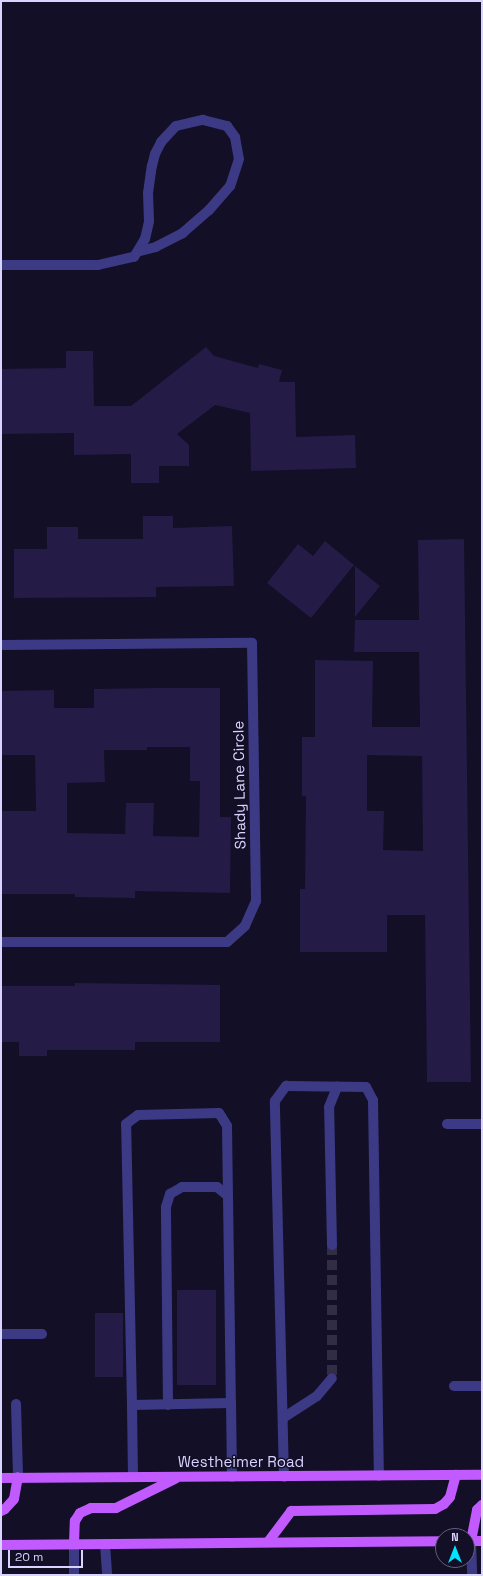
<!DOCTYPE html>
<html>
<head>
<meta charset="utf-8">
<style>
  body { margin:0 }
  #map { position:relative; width:483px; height:1576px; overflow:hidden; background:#130f26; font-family:"Space Grotesk",sans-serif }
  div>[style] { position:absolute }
  .building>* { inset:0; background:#241b47; transform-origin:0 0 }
  .minor-tunnel>* { height:10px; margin-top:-5px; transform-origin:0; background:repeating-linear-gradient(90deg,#312d47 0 10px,transparent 0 15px) }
  .minor>* { height:10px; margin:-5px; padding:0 5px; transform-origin:5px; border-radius:5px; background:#3d3a85 }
  .major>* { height:10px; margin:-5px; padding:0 5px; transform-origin:5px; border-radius:5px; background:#c25bff }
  span { translate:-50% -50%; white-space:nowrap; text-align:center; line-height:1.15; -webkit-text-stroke:3px #130f26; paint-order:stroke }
  .street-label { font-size:15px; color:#d9d4ff }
  .frame { position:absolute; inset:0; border:2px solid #d9d4ff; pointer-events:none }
  .north { position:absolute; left:435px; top:1528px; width:40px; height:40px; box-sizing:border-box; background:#130f26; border:1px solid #625e7d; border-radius:50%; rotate:0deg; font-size:11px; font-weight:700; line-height:16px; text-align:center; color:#d9d4ff }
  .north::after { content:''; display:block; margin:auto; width:14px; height:18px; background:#00e5ff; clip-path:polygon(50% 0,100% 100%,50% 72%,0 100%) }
  .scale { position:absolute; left:8px; top:1550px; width:75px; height:18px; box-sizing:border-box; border:2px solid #d9d4ff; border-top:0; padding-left:5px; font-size:12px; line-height:14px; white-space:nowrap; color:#d9d4ff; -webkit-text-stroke:3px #130f26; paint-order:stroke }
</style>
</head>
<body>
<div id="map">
  <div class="building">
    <i style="clip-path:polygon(206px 347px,214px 356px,258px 368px,259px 364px,282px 370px,279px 382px,295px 382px,296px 437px,355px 435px,356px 468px,251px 471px,250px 413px,215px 405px,177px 434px,189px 445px,189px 466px,159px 466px,159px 483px,131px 483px,131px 454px,74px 455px,74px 433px,1px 434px,1px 369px,66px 368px,66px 351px,93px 351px,94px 406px,131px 406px)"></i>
    <i style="clip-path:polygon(143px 516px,173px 516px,173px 528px,232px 526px,234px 586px,156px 587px,156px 597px,14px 598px,14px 549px,47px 549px,47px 527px,78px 527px,78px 539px,143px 539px)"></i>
    <i style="clip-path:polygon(evenodd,464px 539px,471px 1082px,427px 1082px,425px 915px,387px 915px,387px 952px,300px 952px,300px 889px,305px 889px,306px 796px,302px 796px,302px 737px,315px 737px,315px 660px,373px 661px,372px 727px,420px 727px,419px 652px,354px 652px,355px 620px,419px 620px,418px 540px,464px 539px,367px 755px,422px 756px,423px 851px,383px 850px,384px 811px,367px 811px,367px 755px)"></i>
    <i style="clip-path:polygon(325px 541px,354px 565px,311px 618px,267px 583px,298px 544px,313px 556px)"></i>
    <i style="clip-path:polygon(355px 566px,380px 586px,355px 617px)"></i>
    <i style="clip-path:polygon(evenodd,159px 688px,220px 688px,220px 817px,231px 817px,230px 893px,135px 891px,135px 898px,75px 897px,75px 894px,1px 894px,1px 811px,36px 811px,35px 755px,1px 755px,1px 691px,54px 690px,54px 708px,94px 708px,94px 689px,159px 688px,147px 747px,190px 747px,190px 781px,200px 781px,199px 837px,153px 836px,154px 803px,126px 803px,125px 834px,67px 833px,67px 783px,105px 782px,104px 750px,147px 750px,147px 747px)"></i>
    <i style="clip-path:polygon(75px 983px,220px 985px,220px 1042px,135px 1042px,135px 1050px,47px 1050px,47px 1056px,19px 1056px,19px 1042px,1px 1042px,1px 986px,75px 986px)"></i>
    <i style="left:177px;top:1290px;width:39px;height:95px"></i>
    <i style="left:95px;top:1313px;width:28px;height:64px"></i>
  </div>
  <div class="minor-tunnel">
    <i style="left:332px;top:1245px;width:133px;rotate:90deg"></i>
  </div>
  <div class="minor">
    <i style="left:1px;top:265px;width:97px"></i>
    <i style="left:98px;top:265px;width:37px;rotate:-13deg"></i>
    <i style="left:134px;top:257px;width:21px;rotate:-59deg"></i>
    <i style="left:145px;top:239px;width:18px;rotate:-77deg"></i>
    <i style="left:149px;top:221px;width:28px;rotate:-92deg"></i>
    <i style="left:148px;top:193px;width:27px;rotate:-82deg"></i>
    <i style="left:152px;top:166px;width:12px;rotate:-76deg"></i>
    <i style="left:155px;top:154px;width:13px;rotate:-63deg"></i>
    <i style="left:161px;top:142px;width:22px;rotate:-47deg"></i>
    <i style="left:176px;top:126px;width:28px;rotate:-13deg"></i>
    <i style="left:203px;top:120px;width:25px;rotate:14deg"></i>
    <i style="left:227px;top:126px;width:14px;rotate:54deg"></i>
    <i style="left:235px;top:137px;width:22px;rotate:80deg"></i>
    <i style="left:239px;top:159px;width:28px;rotate:108deg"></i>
    <i style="left:230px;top:186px;width:32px;rotate:131deg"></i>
    <i style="left:209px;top:210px;width:35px;rotate:139deg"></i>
    <i style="left:183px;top:233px;width:30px;rotate:153deg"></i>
    <i style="left:156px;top:247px;width:16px;rotate:166deg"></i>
    <i style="left:1px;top:645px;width:251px;rotate:-0.5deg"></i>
    <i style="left:252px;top:643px;width:258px;rotate:89.1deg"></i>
    <i style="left:256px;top:901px;width:27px;rotate:114deg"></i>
    <i style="left:245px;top:926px;width:24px;rotate:138deg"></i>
    <i style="left:227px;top:942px;width:226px;rotate:180deg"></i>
    <i style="left:447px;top:1124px;width:35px"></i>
    <i style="left:332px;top:1245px;width:138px;rotate:-91.2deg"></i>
    <i style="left:329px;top:1107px;width:22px;rotate:-68deg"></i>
    <i style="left:1px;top:1334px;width:41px"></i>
    <i style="left:454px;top:1386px;width:28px"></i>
    <i style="left:16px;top:1404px;width:73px;rotate:88.4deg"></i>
    <i style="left:132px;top:1405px;width:281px;rotate:-91.2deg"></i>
    <i style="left:126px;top:1124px;width:15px;rotate:-37deg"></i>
    <i style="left:138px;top:1115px;width:81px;rotate:-1.4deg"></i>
    <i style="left:219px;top:1113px;width:15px;rotate:58deg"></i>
    <i style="left:227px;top:1126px;width:70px;rotate:89.2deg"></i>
    <i style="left:168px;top:1405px;width:198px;rotate:-90.6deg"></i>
    <i style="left:166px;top:1207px;width:14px;rotate:-73deg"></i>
    <i style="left:170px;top:1194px;width:14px;rotate:-30deg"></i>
    <i style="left:182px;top:1187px;width:35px"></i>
    <i style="left:217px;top:1187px;width:14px;rotate:39deg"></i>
    <i style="left:228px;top:1196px;width:207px;rotate:89.2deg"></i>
    <i style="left:283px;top:1418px;width:40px;rotate:-32.9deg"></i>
    <i style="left:317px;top:1396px;width:23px;rotate:-50deg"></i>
    <i style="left:133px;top:1477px;width:72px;rotate:-90.8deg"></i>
    <i style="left:132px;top:1405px;width:99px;rotate:-1.2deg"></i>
    <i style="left:231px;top:1403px;width:74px;rotate:89.2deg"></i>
    <i style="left:284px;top:1477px;width:376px;rotate:-91.4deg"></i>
    <i style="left:275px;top:1101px;width:19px;rotate:-54deg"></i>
    <i style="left:286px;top:1086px;width:80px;rotate:0.7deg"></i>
    <i style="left:366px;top:1087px;width:15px;rotate:62deg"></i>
    <i style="left:373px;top:1100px;width:376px;rotate:89.1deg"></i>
    <i style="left:471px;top:1541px;width:34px;rotate:88deg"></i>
    <i style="left:105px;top:1544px;width:31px;rotate:86deg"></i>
    <i style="left:74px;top:1575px;width:31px;rotate:-90deg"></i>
  </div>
  <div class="major">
    <i style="left:1px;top:1478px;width:481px;rotate:-0.4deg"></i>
    <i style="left:1px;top:1511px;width:4px;rotate:-27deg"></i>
    <i style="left:5px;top:1509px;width:13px;rotate:-48deg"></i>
    <i style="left:14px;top:1499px;width:22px;rotate:-80deg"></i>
    <i style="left:467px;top:1541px;width:15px"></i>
    <i style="left:471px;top:1541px;width:32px;rotate:-79deg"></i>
    <i style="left:477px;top:1510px;width:7px;rotate:-45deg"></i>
    <i style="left:268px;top:1542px;width:39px;rotate:-53deg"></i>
    <i style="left:291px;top:1511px;width:144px;rotate:-0.8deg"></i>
    <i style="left:435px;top:1509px;width:10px;rotate:-29deg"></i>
    <i style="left:444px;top:1504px;width:9px;rotate:-49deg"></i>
    <i style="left:450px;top:1497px;width:23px;rotate:-75deg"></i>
    <i style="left:74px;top:1544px;width:23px;rotate:-88deg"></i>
    <i style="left:75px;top:1521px;width:9px;rotate:-58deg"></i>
    <i style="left:80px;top:1513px;width:12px;rotate:-24deg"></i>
    <i style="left:91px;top:1508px;width:25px"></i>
    <i style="left:116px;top:1508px;width:66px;rotate:-26.2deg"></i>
    <i style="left:1px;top:1545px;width:442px;rotate:-0.5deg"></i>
  </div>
  <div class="street-label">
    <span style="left:239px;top:785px;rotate:-91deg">Shady Lane Circle</span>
    <span style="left:241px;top:1462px">Westheimer Road</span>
  </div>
  <div class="frame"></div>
  <div class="north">N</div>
  <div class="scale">20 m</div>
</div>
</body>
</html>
